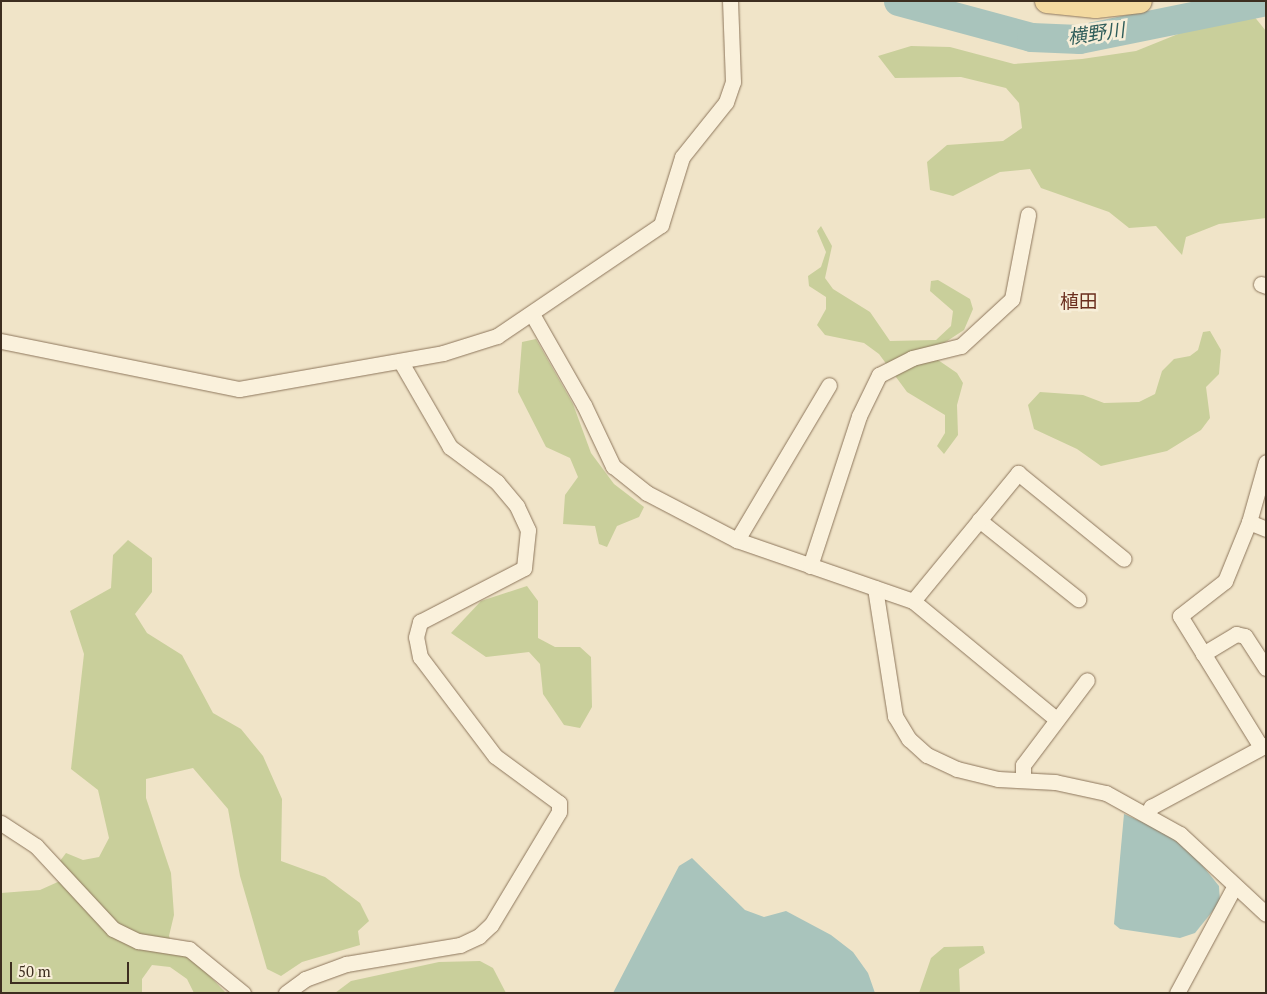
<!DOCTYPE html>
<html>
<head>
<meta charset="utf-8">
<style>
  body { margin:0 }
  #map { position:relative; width:1267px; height:994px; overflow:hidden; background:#f0e4c8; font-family:"PT Serif","Noto Sans JP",serif }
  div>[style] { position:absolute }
  .green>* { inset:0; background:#c9cf9b }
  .water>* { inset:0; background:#a9c4bc }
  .river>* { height:29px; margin:-14.5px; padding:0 14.5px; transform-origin:14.5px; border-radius:14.5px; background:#a9c4bc }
  .roads { filter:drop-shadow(0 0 1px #8d765c) drop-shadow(0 0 1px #8d765c) }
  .street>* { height:15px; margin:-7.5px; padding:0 7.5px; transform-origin:7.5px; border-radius:7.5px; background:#faf1dc }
  .primary>* { height:24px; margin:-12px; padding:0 12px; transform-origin:12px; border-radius:12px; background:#f3d9a0 }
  span { translate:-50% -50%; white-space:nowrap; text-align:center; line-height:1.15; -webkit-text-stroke:5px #f7eed8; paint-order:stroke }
  .water-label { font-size:19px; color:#2f5d5a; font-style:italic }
  .neighbourhood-label { font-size:19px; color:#6b2e1e }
  .frame { position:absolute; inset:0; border:2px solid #3d2e20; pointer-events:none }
  .scale { position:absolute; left:10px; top:962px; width:119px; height:22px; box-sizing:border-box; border:2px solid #3d2e20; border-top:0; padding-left:6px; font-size:15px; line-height:18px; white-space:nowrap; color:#3d2e20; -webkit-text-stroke:4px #f7eed8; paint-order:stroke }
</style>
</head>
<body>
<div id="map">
  <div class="green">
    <i style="clip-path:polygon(1253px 15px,1266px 31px,1266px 218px,1219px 224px,1186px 237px,1182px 255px,1156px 226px,1129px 228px,1109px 212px,1041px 188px,1030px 169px,1000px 172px,953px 196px,930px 190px,927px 162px,947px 145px,1003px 141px,1022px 128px,1019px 103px,1006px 88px,961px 77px,895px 78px,878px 56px,911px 46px,950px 47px,1014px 64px,1082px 59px,1136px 51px,1188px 30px)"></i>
    <i style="clip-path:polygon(821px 226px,832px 246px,825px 278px,833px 289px,870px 312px,890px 341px,936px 340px,951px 326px,953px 311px,930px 291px,931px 281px,938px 280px,970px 299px,973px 309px,964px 330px,941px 345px,938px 360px,957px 373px,963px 383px,957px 405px,958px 435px,944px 454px,937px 446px,945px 433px,945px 415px,907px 392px,879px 354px,864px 343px,825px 335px,817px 325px,826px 309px,826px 297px,809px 286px,808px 276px,821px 267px,826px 252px,817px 231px)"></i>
    <i style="clip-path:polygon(1210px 331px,1221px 350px,1219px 374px,1206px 387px,1210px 418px,1201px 430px,1167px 451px,1101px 466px,1077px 449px,1034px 429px,1028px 405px,1040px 392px,1083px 395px,1104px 403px,1139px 402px,1155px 394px,1162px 371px,1174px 359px,1190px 356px,1198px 350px,1203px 332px)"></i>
    <i style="clip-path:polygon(536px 339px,573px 404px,591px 453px,614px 484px,644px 507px,639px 517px,617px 526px,607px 547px,599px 544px,595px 526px,563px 524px,565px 495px,578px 477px,570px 458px,546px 447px,518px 392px,522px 342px)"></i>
    <i style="clip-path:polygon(128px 540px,152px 558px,152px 592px,135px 614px,147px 633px,182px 655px,213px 713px,241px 729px,263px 756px,282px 799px,281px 861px,325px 877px,360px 903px,369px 921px,358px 931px,360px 945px,302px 962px,281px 976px,267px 969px,240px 876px,228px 809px,193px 768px,146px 779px,146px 798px,171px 873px,174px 915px,169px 936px,175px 951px,196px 962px,226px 993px,194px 993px,187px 979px,170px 967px,152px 965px,142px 979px,142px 993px,1px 993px,1px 893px,40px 890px,60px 881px,60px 861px,66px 853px,83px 860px,99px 857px,109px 838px,98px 790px,71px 769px,84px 654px,70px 611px,111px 588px,113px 555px)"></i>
    <i style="clip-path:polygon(527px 586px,538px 601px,538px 638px,555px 647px,580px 647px,591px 657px,592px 707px,580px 728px,564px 725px,543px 694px,540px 664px,529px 652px,486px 657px,451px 633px,481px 601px)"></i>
    <i style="clip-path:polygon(983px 946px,985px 953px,959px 969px,960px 993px,919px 993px,931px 958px,944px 947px)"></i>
    <i style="clip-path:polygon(480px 961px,493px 968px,506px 993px,335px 993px,351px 981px,439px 962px)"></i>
  </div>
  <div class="water">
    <i style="clip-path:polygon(1124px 814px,1163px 831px,1194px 855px,1219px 886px,1220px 902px,1195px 933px,1180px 938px,1120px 929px,1114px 924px)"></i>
    <i style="clip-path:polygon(692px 858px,745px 910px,764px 917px,786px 911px,831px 935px,853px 952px,868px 973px,875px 993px,613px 993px,679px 866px)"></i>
  </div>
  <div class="river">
    <i style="left:898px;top:1px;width:138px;rotate:15.1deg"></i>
    <i style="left:1031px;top:37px;width:48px;rotate:2.4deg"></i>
    <i style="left:1079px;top:39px;width:191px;rotate:-11.5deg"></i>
  </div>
  <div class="roads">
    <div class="street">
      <i style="left:1261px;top:284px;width:5px;rotate:22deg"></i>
      <i style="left:532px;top:314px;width:105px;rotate:60.3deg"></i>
      <i style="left:584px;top:405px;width:68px;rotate:64.6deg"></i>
      <i style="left:613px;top:466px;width:43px;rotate:38.5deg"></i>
      <i style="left:647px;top:493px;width:102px;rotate:27.6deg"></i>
      <i style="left:737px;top:540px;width:186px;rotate:19.1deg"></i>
      <i style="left:913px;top:601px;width:185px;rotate:39.5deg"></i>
      <i style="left:1px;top:341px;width:243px;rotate:11.4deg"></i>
      <i style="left:239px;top:389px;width:207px;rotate:-10deg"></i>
      <i style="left:443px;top:353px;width:57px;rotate:-17.5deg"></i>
      <i style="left:497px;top:336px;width:198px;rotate:-34.1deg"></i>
      <i style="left:661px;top:225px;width:71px;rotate:-72.8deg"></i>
      <i style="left:682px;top:157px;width:70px;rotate:-51.3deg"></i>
      <i style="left:726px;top:102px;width:21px;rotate:-71deg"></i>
      <i style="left:733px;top:82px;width:81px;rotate:-92.1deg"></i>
      <i style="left:979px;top:520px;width:127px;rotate:38.6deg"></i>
      <i style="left:1249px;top:522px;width:18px;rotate:22deg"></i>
      <i style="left:737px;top:540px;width:180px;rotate:-59.3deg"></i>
      <i style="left:810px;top:566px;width:158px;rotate:-71.9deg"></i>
      <i style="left:859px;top:416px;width:46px;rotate:-64deg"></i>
      <i style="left:879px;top:375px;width:37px;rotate:-27deg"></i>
      <i style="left:912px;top:358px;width:50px;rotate:-13.8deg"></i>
      <i style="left:961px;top:346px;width:69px;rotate:-42.7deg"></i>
      <i style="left:1012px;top:299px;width:86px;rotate:-79.2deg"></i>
      <i style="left:875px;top:588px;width:130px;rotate:81.1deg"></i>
      <i style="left:895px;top:716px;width:27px;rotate:59deg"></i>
      <i style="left:909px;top:739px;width:24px;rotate:42deg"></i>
      <i style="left:927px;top:755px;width:33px;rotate:25deg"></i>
      <i style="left:957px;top:769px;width:42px;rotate:13.7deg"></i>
      <i style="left:998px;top:779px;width:57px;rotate:3deg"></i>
      <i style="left:1055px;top:782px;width:52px;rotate:12.2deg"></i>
      <i style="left:1106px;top:793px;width:85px;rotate:29deg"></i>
      <i style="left:1180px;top:834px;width:117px;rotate:42.9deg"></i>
      <i style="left:913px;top:601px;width:166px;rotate:-50.6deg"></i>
      <i style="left:1018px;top:473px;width:136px;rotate:39.1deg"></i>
      <i style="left:1203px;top:654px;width:39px;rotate:-31deg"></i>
      <i style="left:1236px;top:634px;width:9px;rotate:13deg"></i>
      <i style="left:1245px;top:636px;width:38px;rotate:57deg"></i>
      <i style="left:1261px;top:747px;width:154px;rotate:-121.7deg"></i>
      <i style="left:1180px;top:616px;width:57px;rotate:-37.9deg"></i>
      <i style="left:1225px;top:581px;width:64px;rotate:-67.9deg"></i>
      <i style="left:1249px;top:522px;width:62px;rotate:-74.2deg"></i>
      <i style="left:1023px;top:780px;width:15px;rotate:-90deg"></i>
      <i style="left:1023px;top:765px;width:106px;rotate:-53deg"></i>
      <i style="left:1148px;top:814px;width:8px;rotate:-67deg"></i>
      <i style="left:1151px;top:807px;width:131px;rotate:-28.3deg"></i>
      <i style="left:1px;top:823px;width:42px;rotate:33.3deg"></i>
      <i style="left:36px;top:846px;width:113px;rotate:47.1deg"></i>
      <i style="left:113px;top:929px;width:28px;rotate:26deg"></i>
      <i style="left:138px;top:941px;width:52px;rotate:8.9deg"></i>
      <i style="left:189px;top:949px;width:70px;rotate:39.2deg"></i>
      <i style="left:286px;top:993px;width:24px;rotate:-36deg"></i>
      <i style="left:305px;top:979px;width:44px;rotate:-20.1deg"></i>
      <i style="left:346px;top:964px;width:116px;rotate:-9.5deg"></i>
      <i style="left:460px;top:945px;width:21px;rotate:-25deg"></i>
      <i style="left:479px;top:936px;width:16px;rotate:-43deg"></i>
      <i style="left:491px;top:925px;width:132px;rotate:-59deg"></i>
      <i style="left:559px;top:812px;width:9px;rotate:-90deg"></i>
      <i style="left:559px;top:803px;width:79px;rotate:-143.7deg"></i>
      <i style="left:495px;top:756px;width:124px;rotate:-127.1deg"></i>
      <i style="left:420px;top:657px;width:20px;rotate:-101deg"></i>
      <i style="left:416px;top:637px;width:16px;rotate:-75deg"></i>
      <i style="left:420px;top:622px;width:117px;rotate:-27.4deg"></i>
      <i style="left:524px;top:568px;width:38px;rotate:-84deg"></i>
      <i style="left:528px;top:530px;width:26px;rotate:-115deg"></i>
      <i style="left:517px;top:506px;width:31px;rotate:-130deg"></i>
      <i style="left:497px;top:482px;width:59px;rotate:-143.3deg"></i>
      <i style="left:450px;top:447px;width:98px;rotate:-120deg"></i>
      <i style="left:1177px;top:993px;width:120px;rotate:-61.7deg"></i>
    </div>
    <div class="primary">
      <i style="left:1047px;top:1px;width:49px;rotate:5.8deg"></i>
      <i style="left:1096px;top:6px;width:44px;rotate:-6.5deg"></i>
    </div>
  </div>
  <div class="water-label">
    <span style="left:1096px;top:33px;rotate:-8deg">横野川</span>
  </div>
  <div class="neighbourhood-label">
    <span style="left:1079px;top:301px">植田</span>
  </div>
  <div class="frame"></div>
  <div class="scale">50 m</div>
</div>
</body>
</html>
